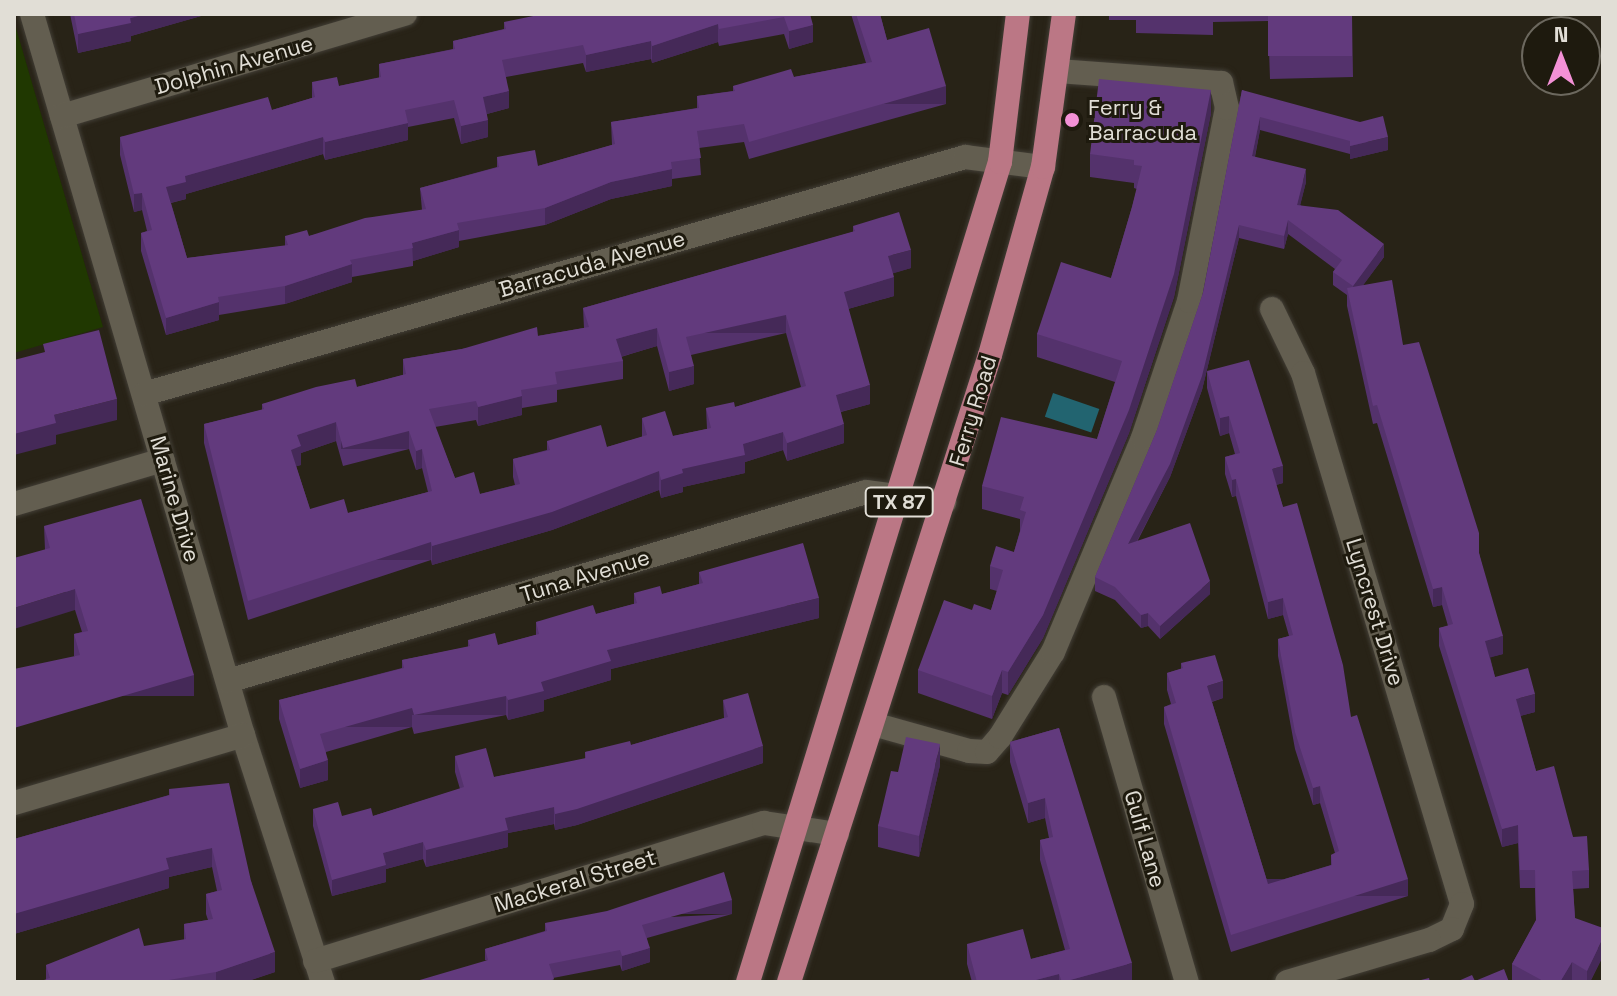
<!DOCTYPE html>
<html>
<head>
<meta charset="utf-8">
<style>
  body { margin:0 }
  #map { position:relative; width:1617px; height:996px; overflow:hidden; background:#282317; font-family:"Space Grotesk",sans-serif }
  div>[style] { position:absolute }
  .green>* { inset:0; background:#203801 }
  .water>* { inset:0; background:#226470; transform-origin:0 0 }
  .roads { filter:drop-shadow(0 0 2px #423e36) drop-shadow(0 0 2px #423e36) }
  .minor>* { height:24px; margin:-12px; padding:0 12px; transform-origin:12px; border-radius:12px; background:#635e50 }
  .major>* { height:24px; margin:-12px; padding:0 12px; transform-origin:12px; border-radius:12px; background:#bb7785 }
  .wall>* { inset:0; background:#54326c }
  .shaded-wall>* { inset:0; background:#452958; transform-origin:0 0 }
  .building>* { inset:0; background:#623a7d; transform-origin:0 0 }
  .dots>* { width:22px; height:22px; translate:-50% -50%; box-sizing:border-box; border:4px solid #1e1a0e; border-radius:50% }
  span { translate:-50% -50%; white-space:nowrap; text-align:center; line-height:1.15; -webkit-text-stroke:6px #1e1a0e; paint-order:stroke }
  .shield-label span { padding:2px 6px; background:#1e1a0e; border:2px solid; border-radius:6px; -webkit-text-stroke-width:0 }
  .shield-label { font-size:20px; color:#e1ded6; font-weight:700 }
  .street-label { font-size:22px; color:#e1ded6 }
  .poi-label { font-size:22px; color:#e1ded6 }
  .left { translate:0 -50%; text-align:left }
  .frame { position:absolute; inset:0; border:16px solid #e1ded6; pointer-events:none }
  .north { position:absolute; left:1521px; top:16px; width:80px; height:80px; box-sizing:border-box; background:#1e1a0e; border:2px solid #6c685e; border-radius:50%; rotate:0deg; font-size:22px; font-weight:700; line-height:32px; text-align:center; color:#e1ded6 }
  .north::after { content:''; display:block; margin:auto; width:28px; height:36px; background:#f391d6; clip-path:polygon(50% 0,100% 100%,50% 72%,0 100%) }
</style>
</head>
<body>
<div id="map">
  <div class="green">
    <i style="clip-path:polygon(14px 21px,103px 327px,14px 353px)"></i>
  </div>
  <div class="water">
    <i style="left:1053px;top:393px;width:49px;height:25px;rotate:19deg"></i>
  </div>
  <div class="roads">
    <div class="minor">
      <i style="left:32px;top:14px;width:751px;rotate:73.69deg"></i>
      <i style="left:243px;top:735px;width:260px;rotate:72.1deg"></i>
      <i style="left:62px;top:116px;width:358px;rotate:-16.6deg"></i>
      <i style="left:1272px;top:309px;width:71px;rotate:64.2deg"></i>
      <i style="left:1303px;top:373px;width:554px;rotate:73.33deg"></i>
      <i style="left:1462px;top:904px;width:27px;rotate:112deg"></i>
      <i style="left:1452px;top:929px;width:25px;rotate:154deg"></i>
      <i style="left:1429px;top:940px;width:148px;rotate:163.5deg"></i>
      <i style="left:144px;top:394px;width:855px;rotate:-16.1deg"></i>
      <i style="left:965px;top:157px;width:79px;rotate:7.3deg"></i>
      <i style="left:14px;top:504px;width:155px;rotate:-16.5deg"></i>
      <i style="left:228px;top:681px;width:665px;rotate:-16.5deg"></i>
      <i style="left:866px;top:492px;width:79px;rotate:7.3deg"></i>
      <i style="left:1104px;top:697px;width:297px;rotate:73.8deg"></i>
      <i style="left:873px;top:724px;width:100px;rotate:15.7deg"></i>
      <i style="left:969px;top:751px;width:18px;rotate:3deg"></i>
      <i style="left:987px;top:752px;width:20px;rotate:-49deg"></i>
      <i style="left:1000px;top:737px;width:100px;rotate:-58.1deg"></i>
      <i style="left:1053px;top:652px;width:232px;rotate:-67.2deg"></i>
      <i style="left:1143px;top:438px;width:145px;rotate:-71.4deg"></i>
      <i style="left:1189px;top:301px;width:197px;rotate:-78.9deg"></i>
      <i style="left:1227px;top:108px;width:26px;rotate:-103deg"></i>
      <i style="left:1221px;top:83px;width:162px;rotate:-175.8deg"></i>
      <i style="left:14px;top:803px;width:239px;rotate:-16.5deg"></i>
      <i style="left:315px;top:961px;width:470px;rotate:-17.1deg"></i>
      <i style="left:764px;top:823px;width:74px;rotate:8.6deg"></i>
    </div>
    <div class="major">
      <i style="left:748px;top:982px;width:858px;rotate:-72.92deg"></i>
      <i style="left:1000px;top:162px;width:149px;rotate:-83.1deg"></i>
      <i style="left:789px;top:982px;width:658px;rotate:-72.23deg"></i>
      <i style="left:990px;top:355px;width:195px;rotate:-74.3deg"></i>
      <i style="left:1043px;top:167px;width:154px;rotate:-82.2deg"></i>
    </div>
  </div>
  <div class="wall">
    <i style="clip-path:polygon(70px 14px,208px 14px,131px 36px,131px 41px,78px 53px)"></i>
    <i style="clip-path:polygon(810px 14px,813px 42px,789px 49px,784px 34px,719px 46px,718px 42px,652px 63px,651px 59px,586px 72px,583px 63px,506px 77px,509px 108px,487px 114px,488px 137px,461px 144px,454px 118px,408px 127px,408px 140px,325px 160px,323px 154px,186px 194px,186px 199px,171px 203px,187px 258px,285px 246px,285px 236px,309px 236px,422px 210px,420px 188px,497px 167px,497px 157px,538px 166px,612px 145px,611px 122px,697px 108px,697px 96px,733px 91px,733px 86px,794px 77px,866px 63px,851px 14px,880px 14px,887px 40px,946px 104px,749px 159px,744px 142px,699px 148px,701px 175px,672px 179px,672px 186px,611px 199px,545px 225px,459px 241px,459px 247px,413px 261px,413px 266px,352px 277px,352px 282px,285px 304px,219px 315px,219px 320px,166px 335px,141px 251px,141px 233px,147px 231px,142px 210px,134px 212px,120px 155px,120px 137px,272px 110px,312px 98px,312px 82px,339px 86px,379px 78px,379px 64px,453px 49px,453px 41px,504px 29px,504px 22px)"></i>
    <i style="clip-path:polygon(1109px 14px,1352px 14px,1353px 77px,1270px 79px,1268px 21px,1213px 22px,1213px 35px,1136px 33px,1136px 20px,1109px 20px)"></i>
    <i style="clip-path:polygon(1242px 90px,1388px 150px,1350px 159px,1350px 154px,1260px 130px,1255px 157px,1306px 182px,1300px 205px,1384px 257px,1363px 285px,1403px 345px,1479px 553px,1503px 654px,1490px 657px,1495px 677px,1535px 712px,1520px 716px,1536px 771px,1573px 837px,1589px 870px,1589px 888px,1573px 889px,1575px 918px,1603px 956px,1590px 982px,1575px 982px,1572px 980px,1570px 982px,1512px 982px,1512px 964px,1536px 921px,1535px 888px,1520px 888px,1518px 843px,1502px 847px,1439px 646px,1439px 628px,1448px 626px,1442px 605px,1433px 607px,1377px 423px,1373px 424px,1347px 306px,1347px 295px,1333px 285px,1333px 272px,1335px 269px,1288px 234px,1284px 249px,1239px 238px,1202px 390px,1170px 477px,1137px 542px,1210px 594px,1160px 639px,1148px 626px,1141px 628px,1115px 600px,1095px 591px,1095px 577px,1157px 430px,1203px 293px)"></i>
    <i style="clip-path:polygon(1211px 113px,1174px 297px,1129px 433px,1043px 638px,1008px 695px,1002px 693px,992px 719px,918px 693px,918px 670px,972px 610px,991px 610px,997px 591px,990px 589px,990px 566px,1014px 552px,1020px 531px,1020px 519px,982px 509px,982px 486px,1097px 439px,1115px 382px,1037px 357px,1037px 334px,1111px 278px,1132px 207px,1137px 189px,1134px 188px,1134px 183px,1090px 177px,1090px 154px)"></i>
    <i style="clip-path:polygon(evenodd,853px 226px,911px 268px,893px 273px,894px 296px,848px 309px,870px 404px,841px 412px,844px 443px,787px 461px,783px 450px,745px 462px,745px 473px,683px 487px,683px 492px,661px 498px,659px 490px,552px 530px,432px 565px,431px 560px,248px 620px,204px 443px,204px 424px,262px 410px,262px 404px,357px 387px,403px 375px,403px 359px,584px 328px,583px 308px,853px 232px,853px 226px,786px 333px,801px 387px,735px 407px,706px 408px,707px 429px,673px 436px,642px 418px,642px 437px,607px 447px,547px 441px,547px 450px,513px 459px,513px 477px,515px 485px,480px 494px,455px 478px,435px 427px,476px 420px,478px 426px,522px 415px,522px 408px,557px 402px,557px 390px,623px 379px,623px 361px,621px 357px,657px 346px,669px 391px,694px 384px,691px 355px,786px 333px,853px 226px,336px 441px,343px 466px,409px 449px,416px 470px,422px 468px,428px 492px,348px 513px,310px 509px,296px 466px,301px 465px,301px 453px,336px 441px)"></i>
    <i style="clip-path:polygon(1207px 371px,1283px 483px,1276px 485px,1283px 507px,1408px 896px,1231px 952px,1164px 724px,1164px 707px,1171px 704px,1167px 690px,1167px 673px,1181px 669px,1181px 663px,1223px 698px,1212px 702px,1268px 884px,1331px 865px,1331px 855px,1335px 853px,1320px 803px,1313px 805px,1295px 749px,1278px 656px,1278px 639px,1289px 636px,1283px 615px,1268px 619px,1236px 496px,1232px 497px,1225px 474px,1225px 457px,1235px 454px,1229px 433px,1220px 436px,1207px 388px)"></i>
    <i style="clip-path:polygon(44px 526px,194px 696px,74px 656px,74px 634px,82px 632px,75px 610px,45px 550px)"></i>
    <i style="clip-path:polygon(699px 572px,819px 618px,611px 669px,611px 680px,544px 700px,544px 711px,508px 720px,506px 715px,414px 734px,412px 727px,326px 752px,328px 780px,300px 788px,279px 719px,279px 700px,402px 668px,402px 660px,468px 647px,468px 640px,498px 645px,536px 635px,536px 622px,596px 614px,634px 604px,634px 593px,662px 594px,699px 584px)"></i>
    <i style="clip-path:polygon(723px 700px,763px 763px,577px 825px,555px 830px,554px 824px,508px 833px,508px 847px,426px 867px,423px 859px,386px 869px,386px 882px,332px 896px,313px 826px,313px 809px,342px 816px,373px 816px,460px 789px,455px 772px,455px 756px,494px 777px,585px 759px,585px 752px,631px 745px,724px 718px)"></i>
    <i style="clip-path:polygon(1059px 728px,1132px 982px,972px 982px,967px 964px,967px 944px,1031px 959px,1065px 950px,1040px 860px,1040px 840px,1049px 838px,1045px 818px,1028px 823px,1010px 762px,1010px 742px)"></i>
    <i style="clip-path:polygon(940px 765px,919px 857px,878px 847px,878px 826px,898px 772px)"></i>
    <i style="clip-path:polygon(169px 789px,251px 881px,275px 972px,245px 982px,38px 982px,46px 980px,46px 965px,184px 940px,184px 924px,208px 920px,206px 914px,206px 894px,217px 891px,212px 867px,169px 877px,169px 888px,14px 934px,14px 839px,169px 795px)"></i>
    <i style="clip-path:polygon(732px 914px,647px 938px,650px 962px,622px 971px,620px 965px,553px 978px,554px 982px,485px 960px,485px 949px,545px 931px,545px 923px)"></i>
  </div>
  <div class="shaded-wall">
    <i style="clip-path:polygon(145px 14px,208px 14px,131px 36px,131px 41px,78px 53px,78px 34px)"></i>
    <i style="clip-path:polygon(718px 24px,718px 42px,652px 63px,652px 46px)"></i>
    <i style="clip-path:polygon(813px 25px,813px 42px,789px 49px,789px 31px)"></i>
    <i style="clip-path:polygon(651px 41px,651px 59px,586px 72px,586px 55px)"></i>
    <i style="left:946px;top:86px;width:18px;height:205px;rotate:90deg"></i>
    <i style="clip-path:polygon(1211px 90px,1211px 113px,1174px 297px,1129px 433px,1043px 638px,1008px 695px,1008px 672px,1043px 615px)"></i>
    <i style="clip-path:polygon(509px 91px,509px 108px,483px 115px,483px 97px)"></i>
    <i style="clip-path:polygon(1260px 117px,1260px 130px,1252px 170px,1252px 156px)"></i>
    <i style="clip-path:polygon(488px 120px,488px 137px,461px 144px,461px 126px)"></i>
    <i style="clip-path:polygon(408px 123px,408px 140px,325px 160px,325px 142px)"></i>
    <i style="clip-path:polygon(323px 137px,323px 154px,186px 194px,186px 199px,166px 204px,166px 187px,185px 176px)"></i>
    <i style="clip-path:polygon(1388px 137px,1388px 150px,1350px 159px,1350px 146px)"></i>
    <i style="clip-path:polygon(672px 169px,672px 186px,611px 199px,545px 225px,545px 208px,611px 182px)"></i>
    <i style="clip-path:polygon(1306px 169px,1306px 182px,1297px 218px,1297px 205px)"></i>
    <i style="clip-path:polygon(142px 193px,142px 210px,134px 212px,134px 194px)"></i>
    <i style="clip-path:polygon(1288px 220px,1288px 234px,1284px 249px,1284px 236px)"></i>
    <i style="clip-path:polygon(1239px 225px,1239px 238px,1202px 390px,1170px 477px,1128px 558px,1128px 544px)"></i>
    <i style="clip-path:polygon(459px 230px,459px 247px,413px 261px,412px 243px)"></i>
    <i style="clip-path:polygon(1384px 244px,1384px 257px,1353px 299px,1353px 286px)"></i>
    <i style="clip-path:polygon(911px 250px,911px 268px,888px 275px,888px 256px)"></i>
    <i style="clip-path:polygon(352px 264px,352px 282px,285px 304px,285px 286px)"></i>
    <i style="clip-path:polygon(894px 277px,894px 296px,844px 310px,844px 292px)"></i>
    <i style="clip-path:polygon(219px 302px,219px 320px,166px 335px,166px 318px)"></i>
    <i style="left:786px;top:315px;width:18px;height:102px;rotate:90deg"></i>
    <i style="clip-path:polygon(657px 328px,657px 346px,616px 358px,616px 339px)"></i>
    <i style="clip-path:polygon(694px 366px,694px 384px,669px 391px,669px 372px)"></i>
    <i style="clip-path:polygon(870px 385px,870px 404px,836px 413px,836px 395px)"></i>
    <i style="clip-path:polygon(522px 396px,522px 415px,478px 426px,478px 407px)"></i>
    <i style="clip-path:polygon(117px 399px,117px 420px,56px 435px,56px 444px,14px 455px,14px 434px,54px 415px)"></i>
    <i style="clip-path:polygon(1229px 416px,1229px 433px,1220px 436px,1220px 418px)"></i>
    <i style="clip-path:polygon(336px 422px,336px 441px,301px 453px,301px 465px,291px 468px,291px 450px,297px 435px)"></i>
    <i style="clip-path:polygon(844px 424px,844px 443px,787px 461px,787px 443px)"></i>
    <i style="left:409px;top:431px;width:18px;height:68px;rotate:90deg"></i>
    <i style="clip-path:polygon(783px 432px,783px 450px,745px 462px,745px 473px,683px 487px,683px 492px,661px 498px,661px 480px,682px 469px,743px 444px)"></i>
    <i style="clip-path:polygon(422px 449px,422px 468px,416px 470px,416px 451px)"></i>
    <i style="clip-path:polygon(1283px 466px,1283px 483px,1272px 486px,1272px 469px)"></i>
    <i style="clip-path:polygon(659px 471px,659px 490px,552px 530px,432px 565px,432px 546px)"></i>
    <i style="left:1236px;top:479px;width:17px;height:4px;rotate:90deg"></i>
    <i style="left:431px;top:542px;width:18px;height:192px;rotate:90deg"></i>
    <i style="clip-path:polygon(1210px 581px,1210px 594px,1160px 639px,1160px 626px)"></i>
    <i style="clip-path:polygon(1442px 587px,1442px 605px,1433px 607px,1433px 589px)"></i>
    <i style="clip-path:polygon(75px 589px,75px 610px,14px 629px,14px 608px)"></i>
    <i style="clip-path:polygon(819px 598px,819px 618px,611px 669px,611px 680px,544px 700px,544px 711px,508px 720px,508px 700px,541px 682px,607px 650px)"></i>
    <i style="clip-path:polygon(1283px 598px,1283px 615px,1268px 619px,1268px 602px)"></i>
    <i style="clip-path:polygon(1148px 613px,1148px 626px,1141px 628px,1141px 615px)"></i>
    <i style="clip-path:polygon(1503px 636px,1503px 654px,1485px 659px,1485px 641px)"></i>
    <i style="clip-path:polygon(1002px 670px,1002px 693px,992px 719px,992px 696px)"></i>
    <i style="left:194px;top:675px;width:21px;height:188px;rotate:90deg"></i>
    <i style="clip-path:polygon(1223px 681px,1223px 698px,1207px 703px,1207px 686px)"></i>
    <i style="clip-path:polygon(1535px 694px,1535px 712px,1516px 717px,1516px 699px)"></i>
    <i style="left:506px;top:696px;width:19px;height:94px;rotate:90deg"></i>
    <i style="left:412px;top:708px;width:19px;height:96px;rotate:90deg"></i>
    <i style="clip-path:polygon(940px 744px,940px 765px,919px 857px,919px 836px)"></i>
    <i style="clip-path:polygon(763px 746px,763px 763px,577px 825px,555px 830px,555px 814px)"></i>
    <i style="clip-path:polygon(328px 760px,328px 780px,300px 788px,300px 769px)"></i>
    <i style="clip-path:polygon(1320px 786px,1320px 803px,1313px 805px,1313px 788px)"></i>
    <i style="clip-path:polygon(1045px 798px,1045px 818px,1028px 823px,1028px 803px)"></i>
    <i style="clip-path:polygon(554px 807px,554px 824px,508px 833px,508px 847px,426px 867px,426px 850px,505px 818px)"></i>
    <i style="clip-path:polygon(1518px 825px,1518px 843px,1502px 847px,1502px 829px)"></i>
    <i style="clip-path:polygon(423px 842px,423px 859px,386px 869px,386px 882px,332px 896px,332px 880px,383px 853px)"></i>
    <i style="clip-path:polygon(212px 848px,212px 867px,169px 877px,169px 888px,14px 934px,14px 914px,166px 858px)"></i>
    <i style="left:1408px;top:879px;width:17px;height:186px;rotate:90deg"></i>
    <i style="left:732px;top:900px;width:14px;height:93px;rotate:90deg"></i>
    <i style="clip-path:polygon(1603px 938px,1603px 956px,1590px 982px,1587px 982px,1587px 971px)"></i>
    <i style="clip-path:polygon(650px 948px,650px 962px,622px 971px,622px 956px)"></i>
    <i style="clip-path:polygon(275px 952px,275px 972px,245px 982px,216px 982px,216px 972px)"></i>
    <i style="clip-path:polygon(1572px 962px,1572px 980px,1570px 982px,1560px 982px)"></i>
    <i style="clip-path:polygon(1132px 963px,1132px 982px,1063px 982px)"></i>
    <i style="clip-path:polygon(1059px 974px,1059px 982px,1028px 982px)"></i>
  </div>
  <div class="building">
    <i style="clip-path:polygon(74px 14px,145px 14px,130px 18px,131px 23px,78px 34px)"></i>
    <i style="clip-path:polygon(543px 14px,810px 14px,813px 25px,789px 31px,784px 17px,719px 29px,718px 24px,652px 46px,651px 41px,586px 55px,583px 45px,502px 60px,509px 91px,483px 97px,488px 120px,461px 126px,454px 100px,405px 110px,408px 123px,325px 142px,323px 137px,185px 176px,186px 182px,166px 187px,187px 258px,288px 245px,285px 236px,307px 230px,309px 236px,365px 218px,426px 209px,420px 188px,499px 167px,497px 157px,535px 150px,538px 166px,615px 144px,611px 122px,699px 108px,697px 96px,735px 91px,733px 86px,791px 69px,794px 77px,872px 62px,856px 14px,880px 14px,887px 40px,929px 28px,946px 86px,749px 142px,744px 124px,697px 131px,701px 158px,671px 162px,672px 169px,611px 182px,545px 208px,457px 223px,459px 230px,412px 243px,413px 248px,350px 260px,352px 264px,285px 286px,218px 297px,219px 302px,166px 318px,141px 233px,152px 230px,142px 193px,134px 194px,120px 137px,268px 97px,272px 110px,315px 97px,312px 82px,337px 77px,339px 86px,381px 77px,379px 64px,455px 49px,453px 41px,506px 29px,504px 22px)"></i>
    <i style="left:1268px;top:14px;width:84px;height:42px"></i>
    <i style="clip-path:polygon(1099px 79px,1211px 90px,1174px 274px,1129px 410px,1043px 615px,1008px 672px,1002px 670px,992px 696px,918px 670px,944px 600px,972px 610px,974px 604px,991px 610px,1003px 570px,990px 566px,996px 546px,1014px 552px,1026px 512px,1020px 510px,1024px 497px,982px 486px,1001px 417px,1097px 439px,1122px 361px,1037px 334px,1061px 262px,1111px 278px,1132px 207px,1142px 166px,1134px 165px,1134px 160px,1090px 154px)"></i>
    <i style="clip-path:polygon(1242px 90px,1360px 122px,1383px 116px,1388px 137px,1350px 146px,1350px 141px,1260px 117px,1252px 156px,1306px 169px,1297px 205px,1338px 210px,1384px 244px,1353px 286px,1333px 272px,1342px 260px,1288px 220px,1284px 236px,1239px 225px,1202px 376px,1170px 464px,1128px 544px,1190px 523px,1210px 581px,1160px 626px,1148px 613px,1141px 615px,1115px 587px,1095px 577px,1157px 430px,1203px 293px)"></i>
    <i style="clip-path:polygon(evenodd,899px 212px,911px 250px,888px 256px,894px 277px,844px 292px,870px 385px,836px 395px,844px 424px,787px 443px,783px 432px,743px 444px,745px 455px,682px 469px,683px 473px,661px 480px,659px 471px,552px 512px,432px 546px,431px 542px,248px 601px,204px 424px,264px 409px,262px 404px,316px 387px,355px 379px,357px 387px,406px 374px,403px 359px,462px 349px,537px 327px,538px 336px,589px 327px,583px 308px,855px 231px,853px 226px,899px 212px,786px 315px,806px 386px,735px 407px,734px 402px,706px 408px,711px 428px,673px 436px,665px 411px,642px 418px,647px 435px,607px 447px,601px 425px,547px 441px,550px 450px,513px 459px,520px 484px,480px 494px,474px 472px,455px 478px,429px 409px,476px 401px,478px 407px,522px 396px,521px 390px,557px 384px,555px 372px,623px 361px,616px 339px,657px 328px,669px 372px,694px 366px,686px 337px,786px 315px,899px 212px,336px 422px,343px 448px,409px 431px,416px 451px,422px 449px,432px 491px,348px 513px,344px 499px,310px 509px,291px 450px,301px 446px,297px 435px,336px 422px)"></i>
    <i style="clip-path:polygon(1392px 280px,1403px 345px,1419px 342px,1479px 533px,1479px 553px,1503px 636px,1485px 641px,1495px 677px,1528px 668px,1535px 694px,1516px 699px,1536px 771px,1554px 766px,1573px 837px,1587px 836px,1589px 870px,1572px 871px,1575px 918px,1603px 928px,1603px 938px,1587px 971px,1572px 962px,1560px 982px,1545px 982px,1512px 964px,1536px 920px,1535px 870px,1520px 870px,1518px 825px,1502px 829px,1439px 628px,1453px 624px,1442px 587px,1433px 589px,1377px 405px,1373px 406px,1347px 288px)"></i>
    <i style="clip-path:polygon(99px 330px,117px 399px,54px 415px,56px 423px,14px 434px,14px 360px,45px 352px,43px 344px)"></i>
    <i style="clip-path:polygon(1249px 360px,1283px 466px,1272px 469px,1283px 507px,1297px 503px,1343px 665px,1351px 717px,1357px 715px,1408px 879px,1231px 935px,1164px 707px,1176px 703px,1167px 673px,1183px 668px,1181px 663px,1215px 655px,1223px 681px,1207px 686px,1268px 884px,1332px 865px,1331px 855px,1339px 851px,1320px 786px,1313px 788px,1295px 732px,1278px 639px,1293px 635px,1283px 598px,1268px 602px,1236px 479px,1232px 480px,1225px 457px,1240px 453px,1229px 416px,1220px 418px,1207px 371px)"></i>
    <i style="clip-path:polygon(141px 499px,194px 675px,14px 728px,14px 669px,80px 655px,74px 634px,88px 631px,75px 589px,14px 608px,14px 558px,50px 548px,44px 526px)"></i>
    <i style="clip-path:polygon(803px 543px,819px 598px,607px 650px,611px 661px,541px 682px,544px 691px,508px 700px,506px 696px,414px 715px,412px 708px,320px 734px,328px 760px,300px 769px,279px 700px,404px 668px,402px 660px,470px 646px,468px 640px,495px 633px,498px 645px,539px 634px,536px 622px,593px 605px,596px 614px,637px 603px,634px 593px,660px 586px,662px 594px,703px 583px,699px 572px)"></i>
    <i style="clip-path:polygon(748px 693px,763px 746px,577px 809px,555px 814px,554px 807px,505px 818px,508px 830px,426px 850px,423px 842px,383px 853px,386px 865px,332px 880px,313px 809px,338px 802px,342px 816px,371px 808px,373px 816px,464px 787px,455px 756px,486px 748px,494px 777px,586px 758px,585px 752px,630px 741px,631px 745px,728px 717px,723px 700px)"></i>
    <i style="clip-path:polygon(1059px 728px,1132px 963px,1063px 982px,1062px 982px,1059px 974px,1028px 982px,977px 982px,967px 944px,1023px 929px,1031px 959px,1070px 949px,1040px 840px,1053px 837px,1045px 798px,1028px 803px,1010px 742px)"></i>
    <i style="clip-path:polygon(906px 737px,940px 744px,919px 836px,878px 826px,891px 771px,898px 772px)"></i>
    <i style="clip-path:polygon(229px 783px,251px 881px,275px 952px,216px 972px,157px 982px,38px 982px,50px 978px,46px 965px,139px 928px,144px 946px,186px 939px,184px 924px,213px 919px,206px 894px,222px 890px,212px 848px,166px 858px,169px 869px,14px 914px,14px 839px,170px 795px,169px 789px)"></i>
    <i style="clip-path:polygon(724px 872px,732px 900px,642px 925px,650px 948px,622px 956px,620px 950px,549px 964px,554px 979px,546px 982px,413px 982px,488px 960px,485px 949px,547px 931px,545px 923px,607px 911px)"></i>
    <i style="clip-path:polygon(1504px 969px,1509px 982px,1456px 982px,1472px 975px,1475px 981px)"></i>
    <i style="clip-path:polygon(1429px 978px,1430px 982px,1413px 982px)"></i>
  </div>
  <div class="dots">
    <i style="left:1072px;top:120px;background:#f391d6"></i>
  </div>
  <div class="shield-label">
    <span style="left:899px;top:502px">TX 87</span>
  </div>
  <div class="street-label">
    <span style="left:234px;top:65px;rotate:-16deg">Dolphin Avenue</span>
    <span style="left:592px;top:264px;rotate:-16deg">Barracuda Avenue</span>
    <span style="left:973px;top:411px;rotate:-73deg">Ferry Road</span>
    <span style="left:175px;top:499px;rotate:74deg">Marine Drive</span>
    <span style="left:585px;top:576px;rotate:-17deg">Tuna Avenue</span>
    <span style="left:1375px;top:612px;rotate:73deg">Lyncrest Drive</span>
    <span style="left:1145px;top:839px;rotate:74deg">Gulf Lane</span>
    <span style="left:575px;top:881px;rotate:-17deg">Mackeral Street</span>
  </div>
  <div class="poi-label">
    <span class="left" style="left:1088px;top:120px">Ferry &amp;<br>Barracuda</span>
  </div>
  <div class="frame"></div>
  <div class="north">N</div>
</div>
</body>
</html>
